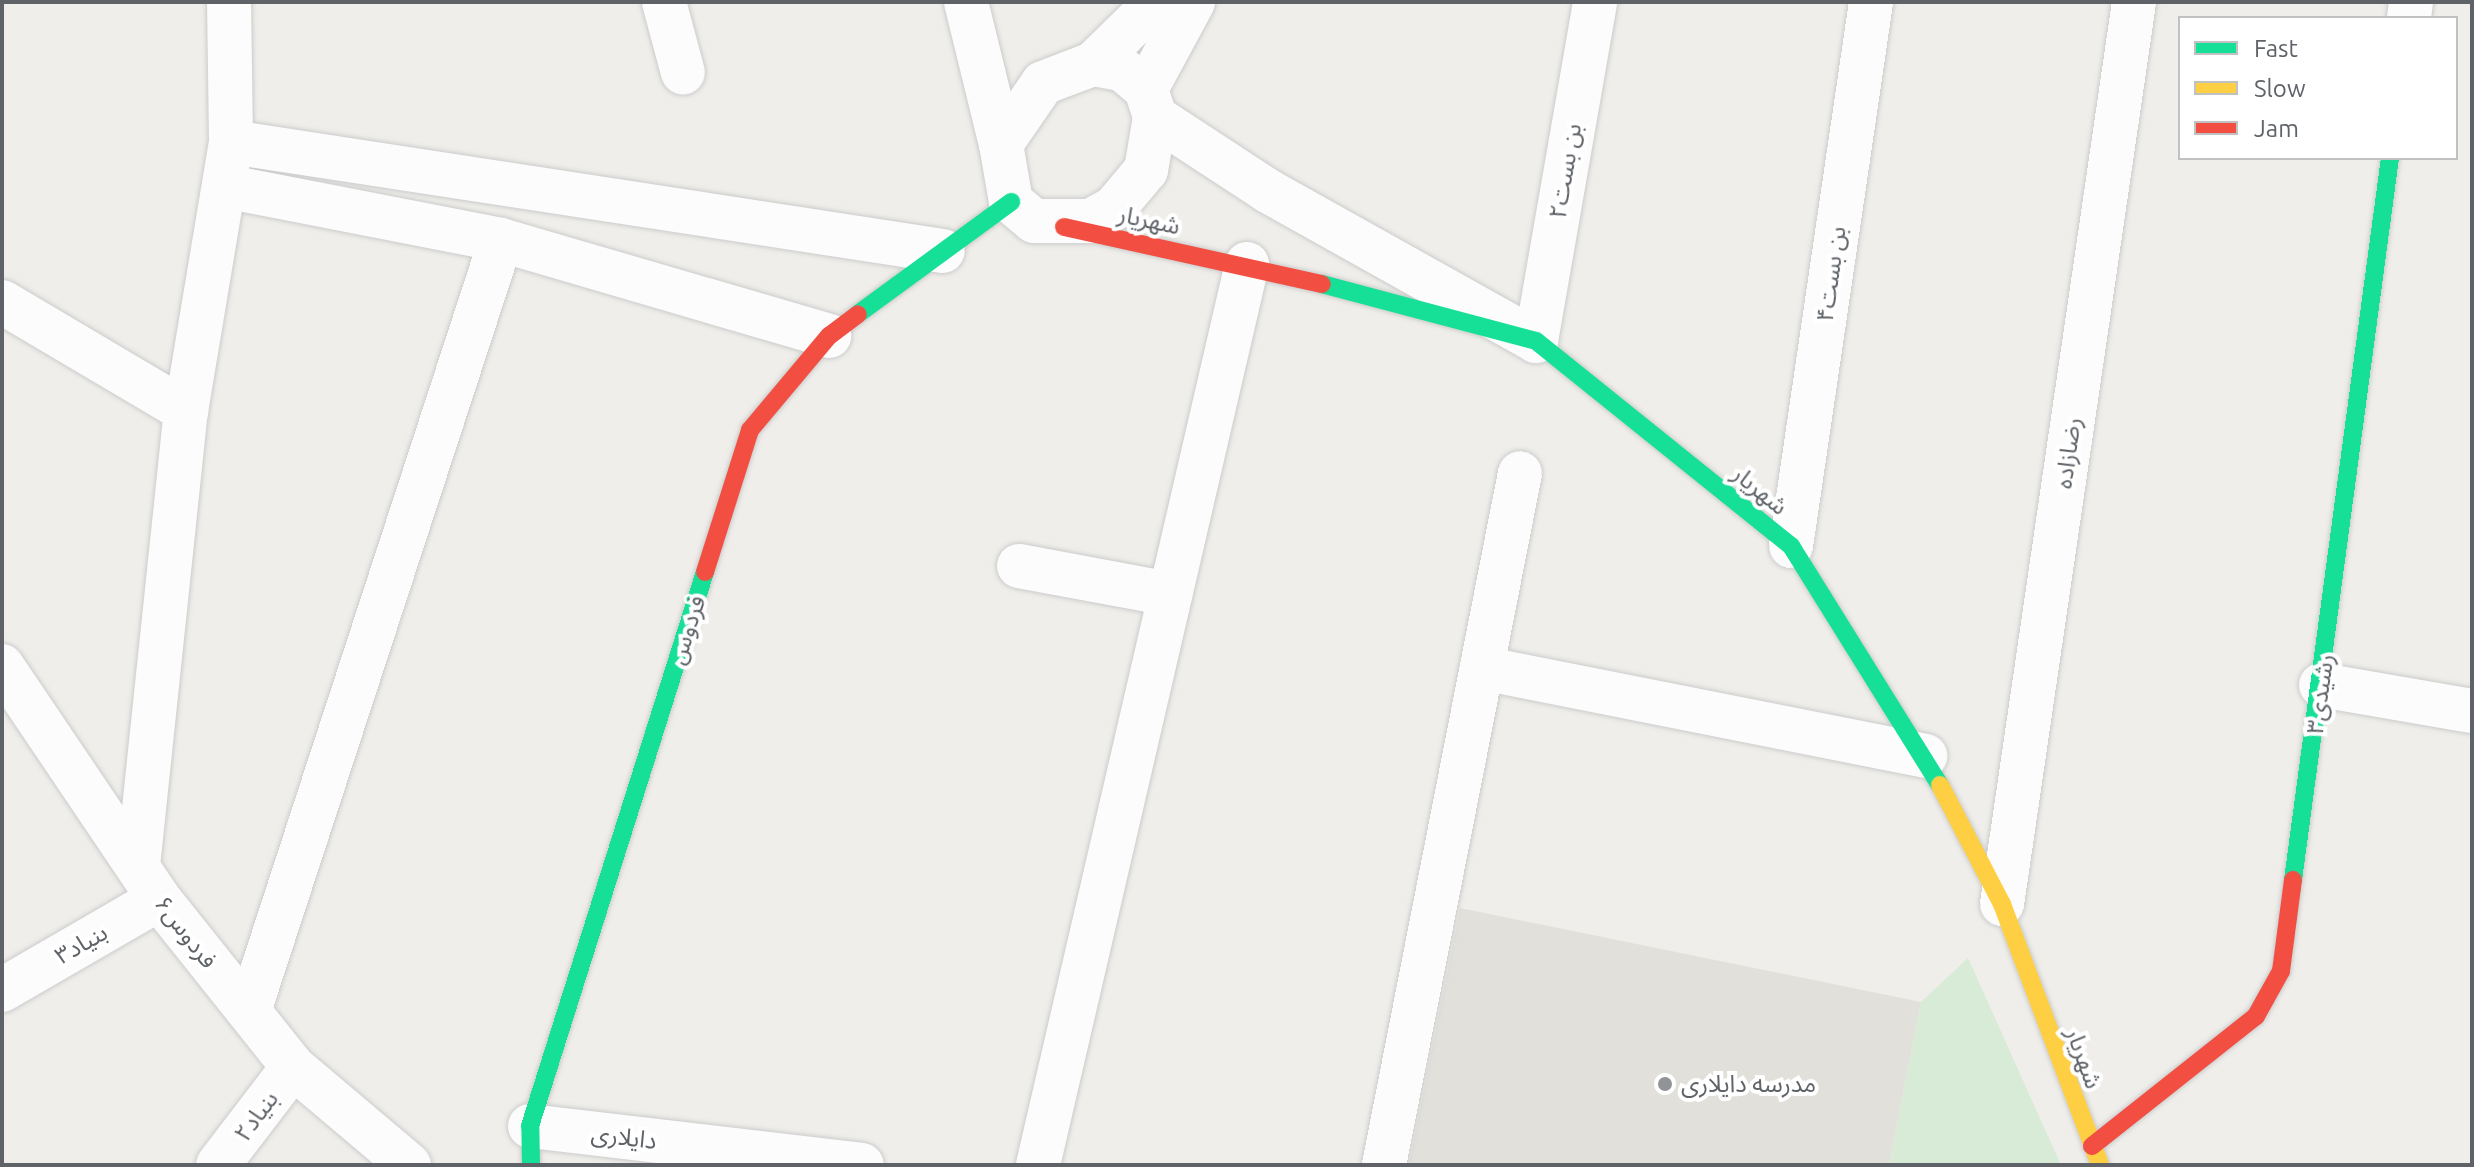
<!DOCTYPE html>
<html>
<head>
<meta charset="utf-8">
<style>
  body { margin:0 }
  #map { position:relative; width:2474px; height:1167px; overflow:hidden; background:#efeeea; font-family:Ubuntu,"Noto Sans Arabic",sans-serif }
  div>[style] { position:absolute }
  .education>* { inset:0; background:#e2e0da }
  .green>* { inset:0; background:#d8ebd6 }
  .roads { filter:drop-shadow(0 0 2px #cbcccc) drop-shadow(0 0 2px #cbcccc) }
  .street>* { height:44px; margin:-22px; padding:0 22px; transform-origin:22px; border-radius:22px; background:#fdfcfc }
  .fast>* { height:18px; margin:-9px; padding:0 9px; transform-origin:9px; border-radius:9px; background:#16e098 }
  .slow>* { height:18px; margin:-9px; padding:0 9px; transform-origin:9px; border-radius:9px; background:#ffcf43 }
  .jam>* { height:18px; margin:-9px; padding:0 9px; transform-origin:9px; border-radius:9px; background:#f24e42 }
  .dots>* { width:22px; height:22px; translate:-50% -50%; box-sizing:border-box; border:4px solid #fff; border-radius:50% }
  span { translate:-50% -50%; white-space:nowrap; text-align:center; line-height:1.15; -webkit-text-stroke:8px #fff; paint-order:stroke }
  .street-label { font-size:24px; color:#5f6368 }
  .poi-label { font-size:24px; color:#5f6368 }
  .left { translate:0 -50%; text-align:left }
  .frame { position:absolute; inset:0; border:4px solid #5f6368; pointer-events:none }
  .legend { position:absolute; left:2178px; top:16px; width:280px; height:144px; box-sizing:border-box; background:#fff; border:2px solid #bfc1c3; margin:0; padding:10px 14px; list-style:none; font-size:24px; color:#5f6368 }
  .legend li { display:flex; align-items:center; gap:16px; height:40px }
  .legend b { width:40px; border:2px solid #bfc1c3 }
</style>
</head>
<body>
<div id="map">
  <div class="education">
    <i style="clip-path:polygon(1460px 908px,1921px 1002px,1889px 1165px,1409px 1165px)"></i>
  </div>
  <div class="green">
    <i style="clip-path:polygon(1968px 958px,2061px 1165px,1889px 1165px,1921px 1002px)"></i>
  </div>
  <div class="roads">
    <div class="street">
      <i style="left:664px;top:2px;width:73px;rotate:75deg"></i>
      <i style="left:966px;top:2px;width:146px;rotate:76.2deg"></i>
      <i style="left:2409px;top:18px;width:16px;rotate:-83deg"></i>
      <i style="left:1093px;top:64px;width:29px;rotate:10deg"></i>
      <i style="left:1122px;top:69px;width:31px;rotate:40deg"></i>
      <i style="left:1146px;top:89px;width:29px;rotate:72deg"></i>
      <i style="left:1155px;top:117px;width:54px;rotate:99.6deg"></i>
      <i style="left:1146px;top:170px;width:50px;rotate:130.1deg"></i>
      <i style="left:1114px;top:208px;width:26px;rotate:151deg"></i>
      <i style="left:1091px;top:221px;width:57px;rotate:180deg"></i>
      <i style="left:1034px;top:221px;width:30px;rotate:-140deg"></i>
      <i style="left:1011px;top:202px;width:59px;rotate:-99.8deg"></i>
      <i style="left:1001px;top:144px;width:74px;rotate:-55.5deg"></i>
      <i style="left:1043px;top:83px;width:53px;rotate:-20.8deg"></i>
      <i style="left:1093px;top:64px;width:88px;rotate:-44.5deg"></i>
      <i style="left:1146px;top:89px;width:99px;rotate:-61.6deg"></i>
      <i style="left:1155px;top:117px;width:135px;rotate:33.2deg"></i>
      <i style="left:1268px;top:191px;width:307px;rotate:29.2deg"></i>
      <i style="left:1536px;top:341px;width:344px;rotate:-80.1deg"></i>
      <i style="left:231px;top:142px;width:720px;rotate:8.7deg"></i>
      <i style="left:224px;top:186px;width:282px;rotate:11deg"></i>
      <i style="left:501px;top:240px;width:342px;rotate:16.3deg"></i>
      <i style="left:2px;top:302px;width:214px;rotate:30.6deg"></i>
      <i style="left:1791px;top:546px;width:550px;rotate:-81.63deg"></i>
      <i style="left:1019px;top:566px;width:154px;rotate:10.5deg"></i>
      <i style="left:2px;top:666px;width:281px;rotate:56deg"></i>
      <i style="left:159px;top:899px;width:215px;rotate:51.4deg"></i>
      <i style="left:293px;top:1067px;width:152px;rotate:40.2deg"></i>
      <i style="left:1482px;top:668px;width:452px;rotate:11.2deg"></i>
      <i style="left:2321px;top:685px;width:153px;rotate:9.8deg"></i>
      <i style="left:138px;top:866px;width:458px;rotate:-84deg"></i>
      <i style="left:186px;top:411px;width:273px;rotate:-80.5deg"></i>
      <i style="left:231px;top:142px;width:140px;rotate:-90.8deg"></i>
      <i style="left:2002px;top:904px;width:912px;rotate:-81.67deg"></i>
      <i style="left:2px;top:990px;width:181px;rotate:-30.1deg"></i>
      <i style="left:249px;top:1011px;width:811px;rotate:-71.9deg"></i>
      <i style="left:530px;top:1126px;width:334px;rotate:6.7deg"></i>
      <i style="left:218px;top:1165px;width:123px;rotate:-52.6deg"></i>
      <i style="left:1038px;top:1165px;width:925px;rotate:-76.94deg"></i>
      <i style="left:1384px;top:1165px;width:705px;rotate:-78.88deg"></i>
    </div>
    <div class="fast">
      <i style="left:1322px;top:284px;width:221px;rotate:14.9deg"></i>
      <i style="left:1536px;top:341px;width:327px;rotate:38.8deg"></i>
      <i style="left:1791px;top:546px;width:282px;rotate:58.1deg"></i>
      <i style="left:858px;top:314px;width:190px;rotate:-36.2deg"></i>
      <i style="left:2293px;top:880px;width:728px;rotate:-82.35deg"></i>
      <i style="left:531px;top:1165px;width:39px;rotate:-91deg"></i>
      <i style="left:530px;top:1126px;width:581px;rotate:-72.47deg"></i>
    </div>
    <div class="slow">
      <i style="left:1940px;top:785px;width:134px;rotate:62.5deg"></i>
      <i style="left:2002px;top:904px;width:279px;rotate:69.4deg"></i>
    </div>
    <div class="jam">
      <i style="left:1064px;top:227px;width:264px;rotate:12.5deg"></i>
      <i style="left:705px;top:572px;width:149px;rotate:-72.4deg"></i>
      <i style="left:750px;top:430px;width:123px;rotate:-50deg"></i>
      <i style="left:829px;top:336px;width:36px;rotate:-37deg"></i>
      <i style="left:2092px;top:1146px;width:209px;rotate:-38.4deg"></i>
      <i style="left:2256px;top:1016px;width:51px;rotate:-60.9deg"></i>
      <i style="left:2281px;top:971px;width:92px;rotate:-82.5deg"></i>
    </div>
  </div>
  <div class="dots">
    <i style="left:1665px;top:1084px;background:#919496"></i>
  </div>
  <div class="street-label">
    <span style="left:1565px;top:171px;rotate:-80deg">بن بست۲</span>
    <span style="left:1149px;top:220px;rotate:12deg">شهریار</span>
    <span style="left:1831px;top:274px;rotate:-82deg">بن بست۴</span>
    <span style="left:2068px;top:453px;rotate:-82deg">رضازاده</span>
    <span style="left:1760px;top:490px;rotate:39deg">شهریار</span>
    <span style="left:687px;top:630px;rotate:-72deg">فردوس</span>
    <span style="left:2320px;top:694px;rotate:-82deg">رشیدی۳</span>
    <span style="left:186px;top:932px;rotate:52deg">فردوس۶</span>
    <span style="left:81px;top:944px;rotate:-30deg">بنیاد۳</span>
    <span style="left:2084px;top:1058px;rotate:70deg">شهریار</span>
    <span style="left:256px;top:1116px;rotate:-53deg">بنیاد۲</span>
    <span style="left:624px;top:1137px;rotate:7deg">دایلاری</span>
  </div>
  <div class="poi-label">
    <span class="left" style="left:1681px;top:1084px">مدرسه دایلاری</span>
  </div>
  <div class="frame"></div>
  <ul class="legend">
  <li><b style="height:10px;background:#16e098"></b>Fast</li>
  <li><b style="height:10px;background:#ffcf43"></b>Slow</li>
  <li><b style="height:10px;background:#f24e42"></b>Jam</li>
  </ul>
</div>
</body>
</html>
